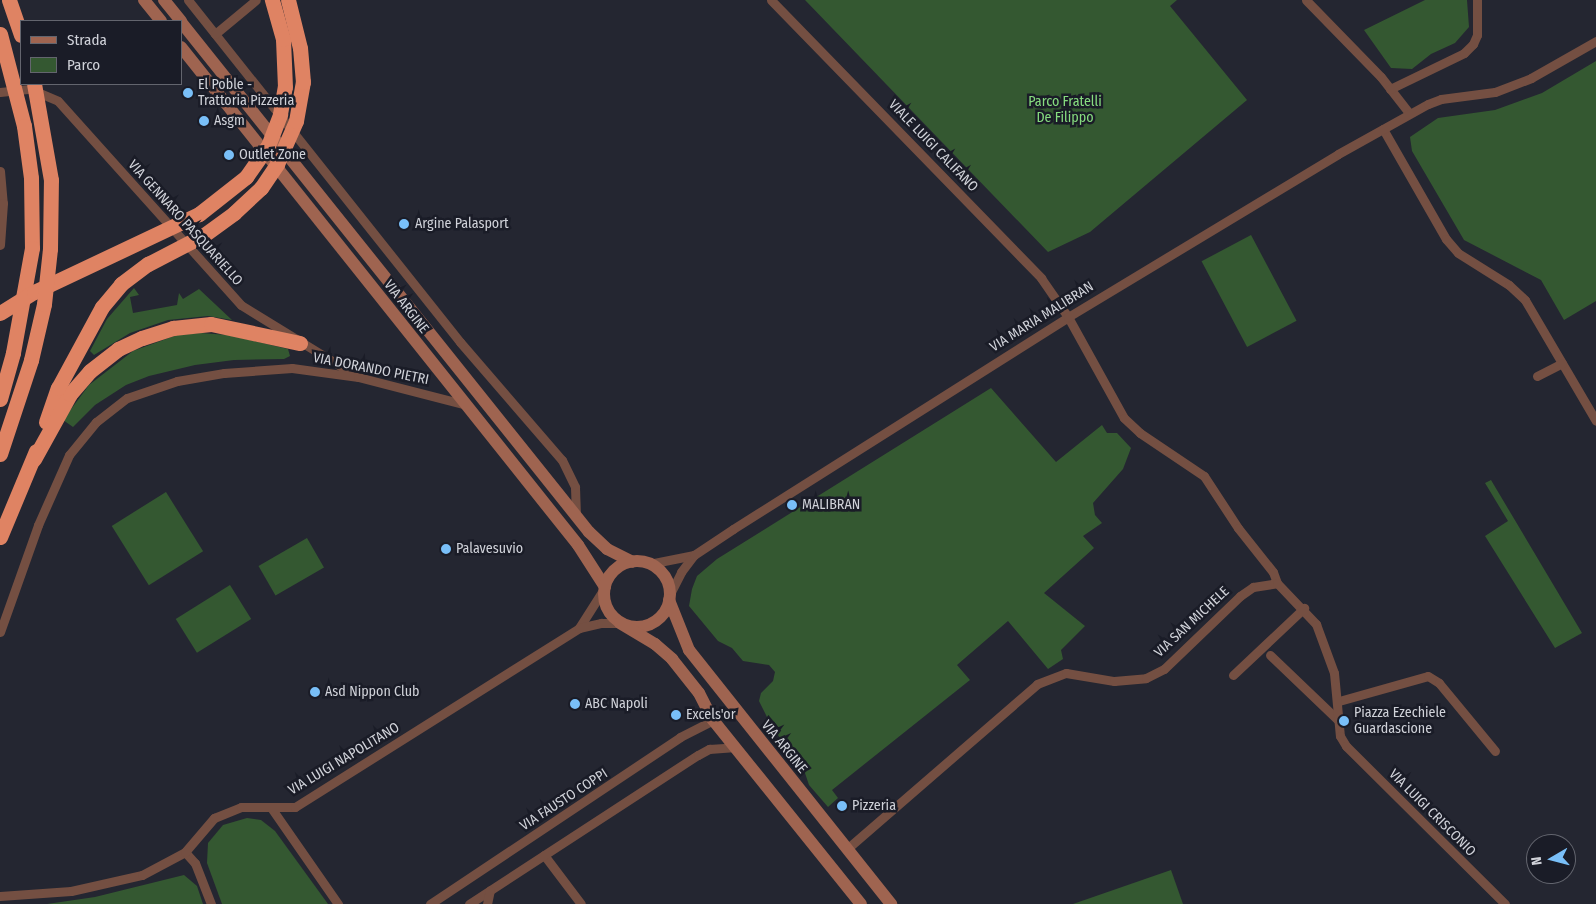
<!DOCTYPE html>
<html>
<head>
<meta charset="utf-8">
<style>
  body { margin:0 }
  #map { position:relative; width:1596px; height:904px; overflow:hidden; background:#242631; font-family:"Fira Sans Condensed",sans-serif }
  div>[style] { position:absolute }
  .green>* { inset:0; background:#345831; transform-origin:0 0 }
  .street>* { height:9px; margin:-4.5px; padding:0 4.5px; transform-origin:4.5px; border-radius:4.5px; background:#744f42 }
  .secondary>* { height:12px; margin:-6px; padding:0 6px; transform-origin:6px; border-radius:6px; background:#9f6450 }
  .secondary>.ring { margin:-6px; padding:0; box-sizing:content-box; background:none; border:12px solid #9f6450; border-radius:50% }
  .highway>* { height:15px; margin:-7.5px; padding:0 7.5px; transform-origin:7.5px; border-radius:7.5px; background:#df8363 }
  .highway-bridge>* { height:15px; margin:-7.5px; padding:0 7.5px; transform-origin:7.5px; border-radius:7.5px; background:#df8363 }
  .dots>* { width:14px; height:14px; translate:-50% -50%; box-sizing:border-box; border:2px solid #1a1c27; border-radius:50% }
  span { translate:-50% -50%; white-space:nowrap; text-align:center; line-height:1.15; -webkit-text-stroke:5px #1a1c27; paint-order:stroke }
  .poi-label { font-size:14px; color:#d0d2d9 }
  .left { translate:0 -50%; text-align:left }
  .park-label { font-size:14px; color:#86dc7f }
  .street-label { font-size:14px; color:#d0d2d9 }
  .legend { position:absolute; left:20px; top:20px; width:162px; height:65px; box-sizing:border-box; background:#1a1c27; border:1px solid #63656e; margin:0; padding:6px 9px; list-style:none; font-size:15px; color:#d0d2d9 }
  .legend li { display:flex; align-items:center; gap:10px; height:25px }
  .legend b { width:25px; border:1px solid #63656e }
  .north { position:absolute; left:1526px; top:834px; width:50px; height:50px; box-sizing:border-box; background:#1a1c27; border:1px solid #63656e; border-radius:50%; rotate:262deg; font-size:14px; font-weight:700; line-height:20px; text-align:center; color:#d0d2d9 }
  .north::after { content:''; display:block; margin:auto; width:18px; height:22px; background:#79bff8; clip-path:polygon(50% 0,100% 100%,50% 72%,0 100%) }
</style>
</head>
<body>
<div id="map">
  <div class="green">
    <i style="clip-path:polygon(805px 0,1177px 0,1170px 6px,1247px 100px,1090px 232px,1048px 252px)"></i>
    <i style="clip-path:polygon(1425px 0,1467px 0,1469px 27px,1455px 43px,1431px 54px,1412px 69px,1391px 68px,1364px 30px)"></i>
    <i style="clip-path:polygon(1596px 61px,1596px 301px,1564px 320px,1541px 280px,1464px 240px,1412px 151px,1410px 137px,1438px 118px,1495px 110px,1542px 93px)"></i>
    <i style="left:1251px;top:235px;width:97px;height:56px;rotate:62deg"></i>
    <i style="clip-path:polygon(134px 288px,139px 295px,130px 297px,133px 313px,177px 305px,179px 293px,183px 299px,199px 289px,232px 320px,208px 316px,168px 320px,130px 333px,94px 355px,90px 351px,107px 319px)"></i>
    <i style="clip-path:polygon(201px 333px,228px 335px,288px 349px,290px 356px,284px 359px,234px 360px,195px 365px,149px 376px,126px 385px,95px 405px,73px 427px,63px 420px,89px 385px,133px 351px,177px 335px)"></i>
    <i style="clip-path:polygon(991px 388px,1056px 462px,1102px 425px,1107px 433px,1117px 433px,1131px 448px,1123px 469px,1093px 503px,1095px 515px,1102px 523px,1083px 536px,1094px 548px,1044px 593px,1085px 626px,1061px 650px,1063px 659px,1048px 669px,1008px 621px,957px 665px,970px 680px,832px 790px,838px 798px,828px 807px,809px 785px,804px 770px,772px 727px,759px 701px,761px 693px,773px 681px,775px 672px,769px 665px,743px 661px,732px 648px,718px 641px,689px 606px,692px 589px,697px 576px,717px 559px)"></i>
    <i style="clip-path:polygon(1491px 480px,1582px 633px,1555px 648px,1485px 536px,1508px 521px,1485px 483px)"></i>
    <i style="left:166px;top:492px;width:70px;height:64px;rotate:58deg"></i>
    <i style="left:307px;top:538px;width:34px;height:56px;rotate:60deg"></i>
    <i style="left:230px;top:585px;width:40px;height:64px;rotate:58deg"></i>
    <i style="clip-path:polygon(247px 818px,261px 820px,275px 831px,328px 904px,222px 904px,207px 863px,208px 843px,223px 825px)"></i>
    <i style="clip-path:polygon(1171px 870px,1183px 904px,1073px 904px)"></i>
    <i style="clip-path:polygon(184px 875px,197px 886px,203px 904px,47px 904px,95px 897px)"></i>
  </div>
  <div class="street">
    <i style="left:188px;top:0;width:437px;rotate:51.5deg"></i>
    <i style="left:460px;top:342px;width:156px;rotate:49.2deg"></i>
    <i style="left:562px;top:460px;width:30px;rotate:64deg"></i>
    <i style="left:575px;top:487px;width:26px;rotate:88deg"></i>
    <i style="left:771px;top:0;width:388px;rotate:45.8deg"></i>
    <i style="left:1041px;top:278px;width:47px;rotate:55.3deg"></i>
    <i style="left:1068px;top:317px;width:115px;rotate:61deg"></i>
    <i style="left:1124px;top:418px;width:22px;rotate:43deg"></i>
    <i style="left:1140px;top:433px;width:77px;rotate:33.9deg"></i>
    <i style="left:1204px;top:476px;width:62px;rotate:56.8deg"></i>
    <i style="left:1238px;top:528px;width:56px;rotate:51.5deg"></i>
    <i style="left:1273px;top:572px;width:12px;rotate:70deg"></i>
    <i style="left:1306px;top:0;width:107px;rotate:45.8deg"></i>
    <i style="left:1381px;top:77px;width:46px;rotate:52.1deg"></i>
    <i style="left:215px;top:34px;width:53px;rotate:-39.7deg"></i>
    <i style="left:1390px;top:89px;width:82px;rotate:-25.9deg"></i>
    <i style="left:1464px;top:53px;width:13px;rotate:-45deg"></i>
    <i style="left:1473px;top:44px;width:10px;rotate:-66deg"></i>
    <i style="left:1477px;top:35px;width:35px;rotate:-90deg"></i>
    <i style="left:0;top:92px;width:30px;rotate:-6deg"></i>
    <i style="left:30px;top:89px;width:30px;rotate:23deg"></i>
    <i style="left:58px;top:101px;width:274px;rotate:48.1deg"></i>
    <i style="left:241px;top:305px;width:132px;rotate:31.6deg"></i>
    <i style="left:1383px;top:129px;width:127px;rotate:60.2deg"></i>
    <i style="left:1446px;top:239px;width:18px;rotate:49deg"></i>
    <i style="left:1458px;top:253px;width:60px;rotate:32.1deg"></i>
    <i style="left:1509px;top:285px;width:22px;rotate:43deg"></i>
    <i style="left:1525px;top:300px;width:140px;rotate:59.6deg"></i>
    <i style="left:0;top:171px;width:32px;rotate:85deg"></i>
    <i style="left:3px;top:203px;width:42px;rotate:94.1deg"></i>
    <i style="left:1537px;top:376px;width:28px;rotate:-27deg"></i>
    <i style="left:649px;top:564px;width:46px;rotate:-11.3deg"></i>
    <i style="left:670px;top:594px;width:25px;rotate:-63deg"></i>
    <i style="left:681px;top:572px;width:21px;rotate:-53deg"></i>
    <i style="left:694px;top:555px;width:47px;rotate:-33.7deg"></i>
    <i style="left:733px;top:529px;width:396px;rotate:-32.3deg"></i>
    <i style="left:1068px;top:317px;width:315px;rotate:-31.1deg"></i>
    <i style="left:1338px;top:154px;width:103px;rotate:-29.1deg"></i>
    <i style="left:1428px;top:104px;width:14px;rotate:-21deg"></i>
    <i style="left:1441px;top:99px;width:54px;rotate:-7.4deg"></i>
    <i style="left:1495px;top:92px;width:39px;rotate:-21deg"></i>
    <i style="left:1531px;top:78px;width:75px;rotate:-29.6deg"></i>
    <i style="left:579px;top:628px;width:49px;rotate:-57.6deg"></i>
    <i style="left:0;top:632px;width:114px;rotate:-70.4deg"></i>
    <i style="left:38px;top:525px;width:77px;rotate:-66.1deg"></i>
    <i style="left:69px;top:455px;width:43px;rotate:-50.7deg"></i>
    <i style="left:96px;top:422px;width:39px;rotate:-38deg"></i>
    <i style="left:127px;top:398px;width:53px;rotate:-18.8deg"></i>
    <i style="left:177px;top:381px;width:48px;rotate:-9.7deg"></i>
    <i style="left:224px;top:373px;width:68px;rotate:-4.2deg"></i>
    <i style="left:292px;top:368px;width:67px;rotate:7.8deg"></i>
    <i style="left:358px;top:377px;width:108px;rotate:14.4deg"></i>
    <i style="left:1270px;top:655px;width:95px;rotate:43.7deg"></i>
    <i style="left:1233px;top:675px;width:98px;rotate:-43.3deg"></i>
    <i style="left:1339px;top:701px;width:92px;rotate:-15.7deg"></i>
    <i style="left:1428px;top:676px;width:13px;rotate:32deg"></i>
    <i style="left:1439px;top:683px;width:88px;rotate:50.5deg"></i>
    <i style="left:272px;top:809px;width:116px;rotate:55.2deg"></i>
    <i style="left:848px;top:848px;width:250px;rotate:-40.9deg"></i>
    <i style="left:1037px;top:684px;width:31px;rotate:-21deg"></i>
    <i style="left:1066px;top:673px;width:49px;rotate:9.5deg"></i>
    <i style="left:1114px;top:681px;width:32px;rotate:-5deg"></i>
    <i style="left:1146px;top:678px;width:20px;rotate:-27deg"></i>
    <i style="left:1164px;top:669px;width:105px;rotate:-43.8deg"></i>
    <i style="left:1240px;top:596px;width:16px;rotate:-35deg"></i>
    <i style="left:1253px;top:587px;width:24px;rotate:-9deg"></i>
    <i style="left:1277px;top:583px;width:57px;rotate:46.4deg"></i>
    <i style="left:1316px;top:624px;width:52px;rotate:69.8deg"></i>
    <i style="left:1334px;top:673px;width:63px;rotate:84.6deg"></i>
    <i style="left:1340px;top:736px;width:12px;rotate:59deg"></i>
    <i style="left:1346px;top:746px;width:224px;rotate:44.8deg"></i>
    <i style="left:185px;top:852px;width:15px;rotate:48deg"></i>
    <i style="left:195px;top:863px;width:44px;rotate:68.7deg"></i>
    <i style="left:544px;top:855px;width:61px;rotate:52.9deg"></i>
    <i style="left:0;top:896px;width:71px;rotate:-4deg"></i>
    <i style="left:71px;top:891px;width:73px;rotate:-12.7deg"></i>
    <i style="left:142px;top:875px;width:49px;rotate:-28.1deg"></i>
    <i style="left:185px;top:852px;width:45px;rotate:-49.5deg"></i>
    <i style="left:214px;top:818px;width:29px;rotate:-22deg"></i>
    <i style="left:241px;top:807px;width:54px"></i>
    <i style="left:295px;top:807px;width:336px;rotate:-32.2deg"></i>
    <i style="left:579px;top:628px;width:23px;rotate:-13deg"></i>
    <i style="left:601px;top:623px;width:19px"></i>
    <i style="left:430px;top:904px;width:301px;rotate:-33.7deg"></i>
    <i style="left:680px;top:737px;width:37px;rotate:-27deg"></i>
    <i style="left:469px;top:904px;width:273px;rotate:-33.1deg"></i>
    <i style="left:698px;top:755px;width:13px;rotate:-29deg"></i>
    <i style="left:709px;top:749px;width:27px;rotate:-4deg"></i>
    <i style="left:487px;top:904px;width:14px;rotate:-78deg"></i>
  </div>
  <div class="secondary">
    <i style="left:144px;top:0;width:27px;rotate:51deg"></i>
    <i style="left:164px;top:0;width:27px;rotate:51deg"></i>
    <i style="left:181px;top:22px;width:653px;rotate:51.34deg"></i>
    <i style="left:589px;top:532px;width:25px;rotate:43deg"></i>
    <i style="left:607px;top:549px;width:28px;rotate:27deg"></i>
    <i style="left:181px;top:47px;width:637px;rotate:51.44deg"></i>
    <i style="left:578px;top:545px;width:50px;rotate:57.3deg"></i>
    <i class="ring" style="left:604px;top:561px;width:54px;height:54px"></i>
    <i style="left:669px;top:600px;width:54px;rotate:68.2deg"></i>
    <i style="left:689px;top:650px;width:325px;rotate:51.5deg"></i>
    <i style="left:620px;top:623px;width:41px;rotate:31deg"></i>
    <i style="left:655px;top:644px;width:23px;rotate:41deg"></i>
    <i style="left:672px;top:659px;width:43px;rotate:51.5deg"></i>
    <i style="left:699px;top:693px;width:30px;rotate:63deg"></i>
    <i style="left:713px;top:720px;width:236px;rotate:51.2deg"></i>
  </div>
  <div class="highway">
    <i style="left:9px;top:0;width:37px;rotate:71deg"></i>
    <i style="left:0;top:399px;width:48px;rotate:-74.2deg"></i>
    <i style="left:46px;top:422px;width:36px;rotate:-71deg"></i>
    <i style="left:0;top:454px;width:99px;rotate:-71.7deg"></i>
    <i style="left:34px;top:459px;width:74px;rotate:-61deg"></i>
    <i style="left:70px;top:394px;width:30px;rotate:-49deg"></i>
    <i style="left:90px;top:371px;width:36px;rotate:-38deg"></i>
    <i style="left:118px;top:349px;width:26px;rotate:-25deg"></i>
    <i style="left:142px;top:338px;width:33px;rotate:-18deg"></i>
    <i style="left:173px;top:328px;width:38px;rotate:-6deg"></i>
    <i style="left:211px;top:324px;width:91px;rotate:12.1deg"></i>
    <i style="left:0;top:537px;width:93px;rotate:-67.3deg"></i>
  </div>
  <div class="highway-bridge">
    <i style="left:0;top:34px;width:95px;rotate:75.4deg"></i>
    <i style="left:24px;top:126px;width:52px;rotate:82.3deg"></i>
    <i style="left:31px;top:178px;width:70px;rotate:89.2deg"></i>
    <i style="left:32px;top:248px;width:107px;rotate:100.3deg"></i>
    <i style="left:0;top:313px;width:40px;rotate:-32deg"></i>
    <i style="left:34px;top:292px;width:183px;rotate:-25.3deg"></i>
    <i style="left:199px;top:214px;width:60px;rotate:-38.2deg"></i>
    <i style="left:246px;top:177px;width:38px;rotate:-55deg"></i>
    <i style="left:268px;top:146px;width:34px;rotate:-69deg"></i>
    <i style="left:280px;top:114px;width:27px;rotate:-80deg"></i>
    <i style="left:285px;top:87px;width:48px;rotate:-92.4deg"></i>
    <i style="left:283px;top:39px;width:41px;rotate:-105.8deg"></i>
    <i style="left:31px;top:360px;width:57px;rotate:-76.9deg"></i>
    <i style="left:44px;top:304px;width:55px;rotate:-83.8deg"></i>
    <i style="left:50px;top:249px;width:69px;rotate:-89.2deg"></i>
    <i style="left:51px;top:180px;width:97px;rotate:-100deg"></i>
    <i style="left:58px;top:388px;width:92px;rotate:-61.5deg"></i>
    <i style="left:102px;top:307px;width:30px;rotate:-50deg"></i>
    <i style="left:121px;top:284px;width:34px;rotate:-37deg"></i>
    <i style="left:148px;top:264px;width:63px;rotate:-27.4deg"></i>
    <i style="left:204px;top:235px;width:37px;rotate:-36deg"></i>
    <i style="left:234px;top:213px;width:37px;rotate:-43deg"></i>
    <i style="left:261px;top:188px;width:29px;rotate:-56deg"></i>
    <i style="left:277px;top:164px;width:47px;rotate:-66.2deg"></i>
    <i style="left:296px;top:121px;width:40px;rotate:-80deg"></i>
    <i style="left:303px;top:82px;width:34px;rotate:-95deg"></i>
    <i style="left:300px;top:48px;width:49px;rotate:-104deg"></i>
  </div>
  <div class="dots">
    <i style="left:188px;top:93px;background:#79bff8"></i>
    <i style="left:204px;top:121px;background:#79bff8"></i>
    <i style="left:229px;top:155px;background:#79bff8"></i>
    <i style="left:404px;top:224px;background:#79bff8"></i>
    <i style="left:792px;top:505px;background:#79bff8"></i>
    <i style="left:446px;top:549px;background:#79bff8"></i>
    <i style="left:315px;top:692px;background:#79bff8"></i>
    <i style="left:575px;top:704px;background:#79bff8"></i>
    <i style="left:676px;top:715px;background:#79bff8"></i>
    <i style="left:1344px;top:721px;background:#79bff8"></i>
    <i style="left:842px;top:806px;background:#79bff8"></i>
  </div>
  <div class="poi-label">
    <span class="left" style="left:198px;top:93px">El Poble -<br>Trattoria Pizzeria</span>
    <span class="left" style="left:214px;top:121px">Asgm</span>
    <span class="left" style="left:239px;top:155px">Outlet Zone</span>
    <span class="left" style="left:415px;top:224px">Argine Palasport</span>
    <span class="left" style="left:802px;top:505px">MALIBRAN</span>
    <span class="left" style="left:456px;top:549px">Palavesuvio</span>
    <span class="left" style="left:325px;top:692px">Asd Nippon Club</span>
    <span class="left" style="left:585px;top:704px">ABC Napoli</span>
    <span class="left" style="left:1354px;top:721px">Piazza Ezechiele<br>Guardascione</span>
    <span class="left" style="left:686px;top:715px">Excels'or</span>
    <span class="left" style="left:852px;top:806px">Pizzeria</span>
  </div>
  <div class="park-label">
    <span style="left:1065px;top:110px">Parco Fratelli<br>De Filippo</span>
  </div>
  <div class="street-label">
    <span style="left:933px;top:146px;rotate:46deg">VIALE LUIGI CALIFANO</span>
    <span style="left:185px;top:223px;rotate:48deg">VIA GENNARO PASQUARIELLO</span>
    <span style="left:406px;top:307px;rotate:52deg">VIA ARGINE</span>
    <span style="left:1042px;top:317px;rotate:-32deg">VIA MARIA MALIBRAN</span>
    <span style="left:371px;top:369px;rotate:11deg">VIA DORANDO PIETRI</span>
    <span style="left:1192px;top:622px;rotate:-43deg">VIA SAN MICHELE</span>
    <span style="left:784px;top:747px;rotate:51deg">VIA ARGINE</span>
    <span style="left:344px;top:759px;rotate:-31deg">VIA LUIGI NAPOLITANO</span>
    <span style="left:564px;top:800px;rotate:-33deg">VIA FAUSTO COPPI</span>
    <span style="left:1432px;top:813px;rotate:45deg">VIA LUIGI CRISCONIO</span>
  </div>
  <ul class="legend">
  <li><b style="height:6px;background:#9f6450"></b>Strada</li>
  <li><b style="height:14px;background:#345831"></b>Parco</li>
  </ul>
  <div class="north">N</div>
</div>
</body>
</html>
